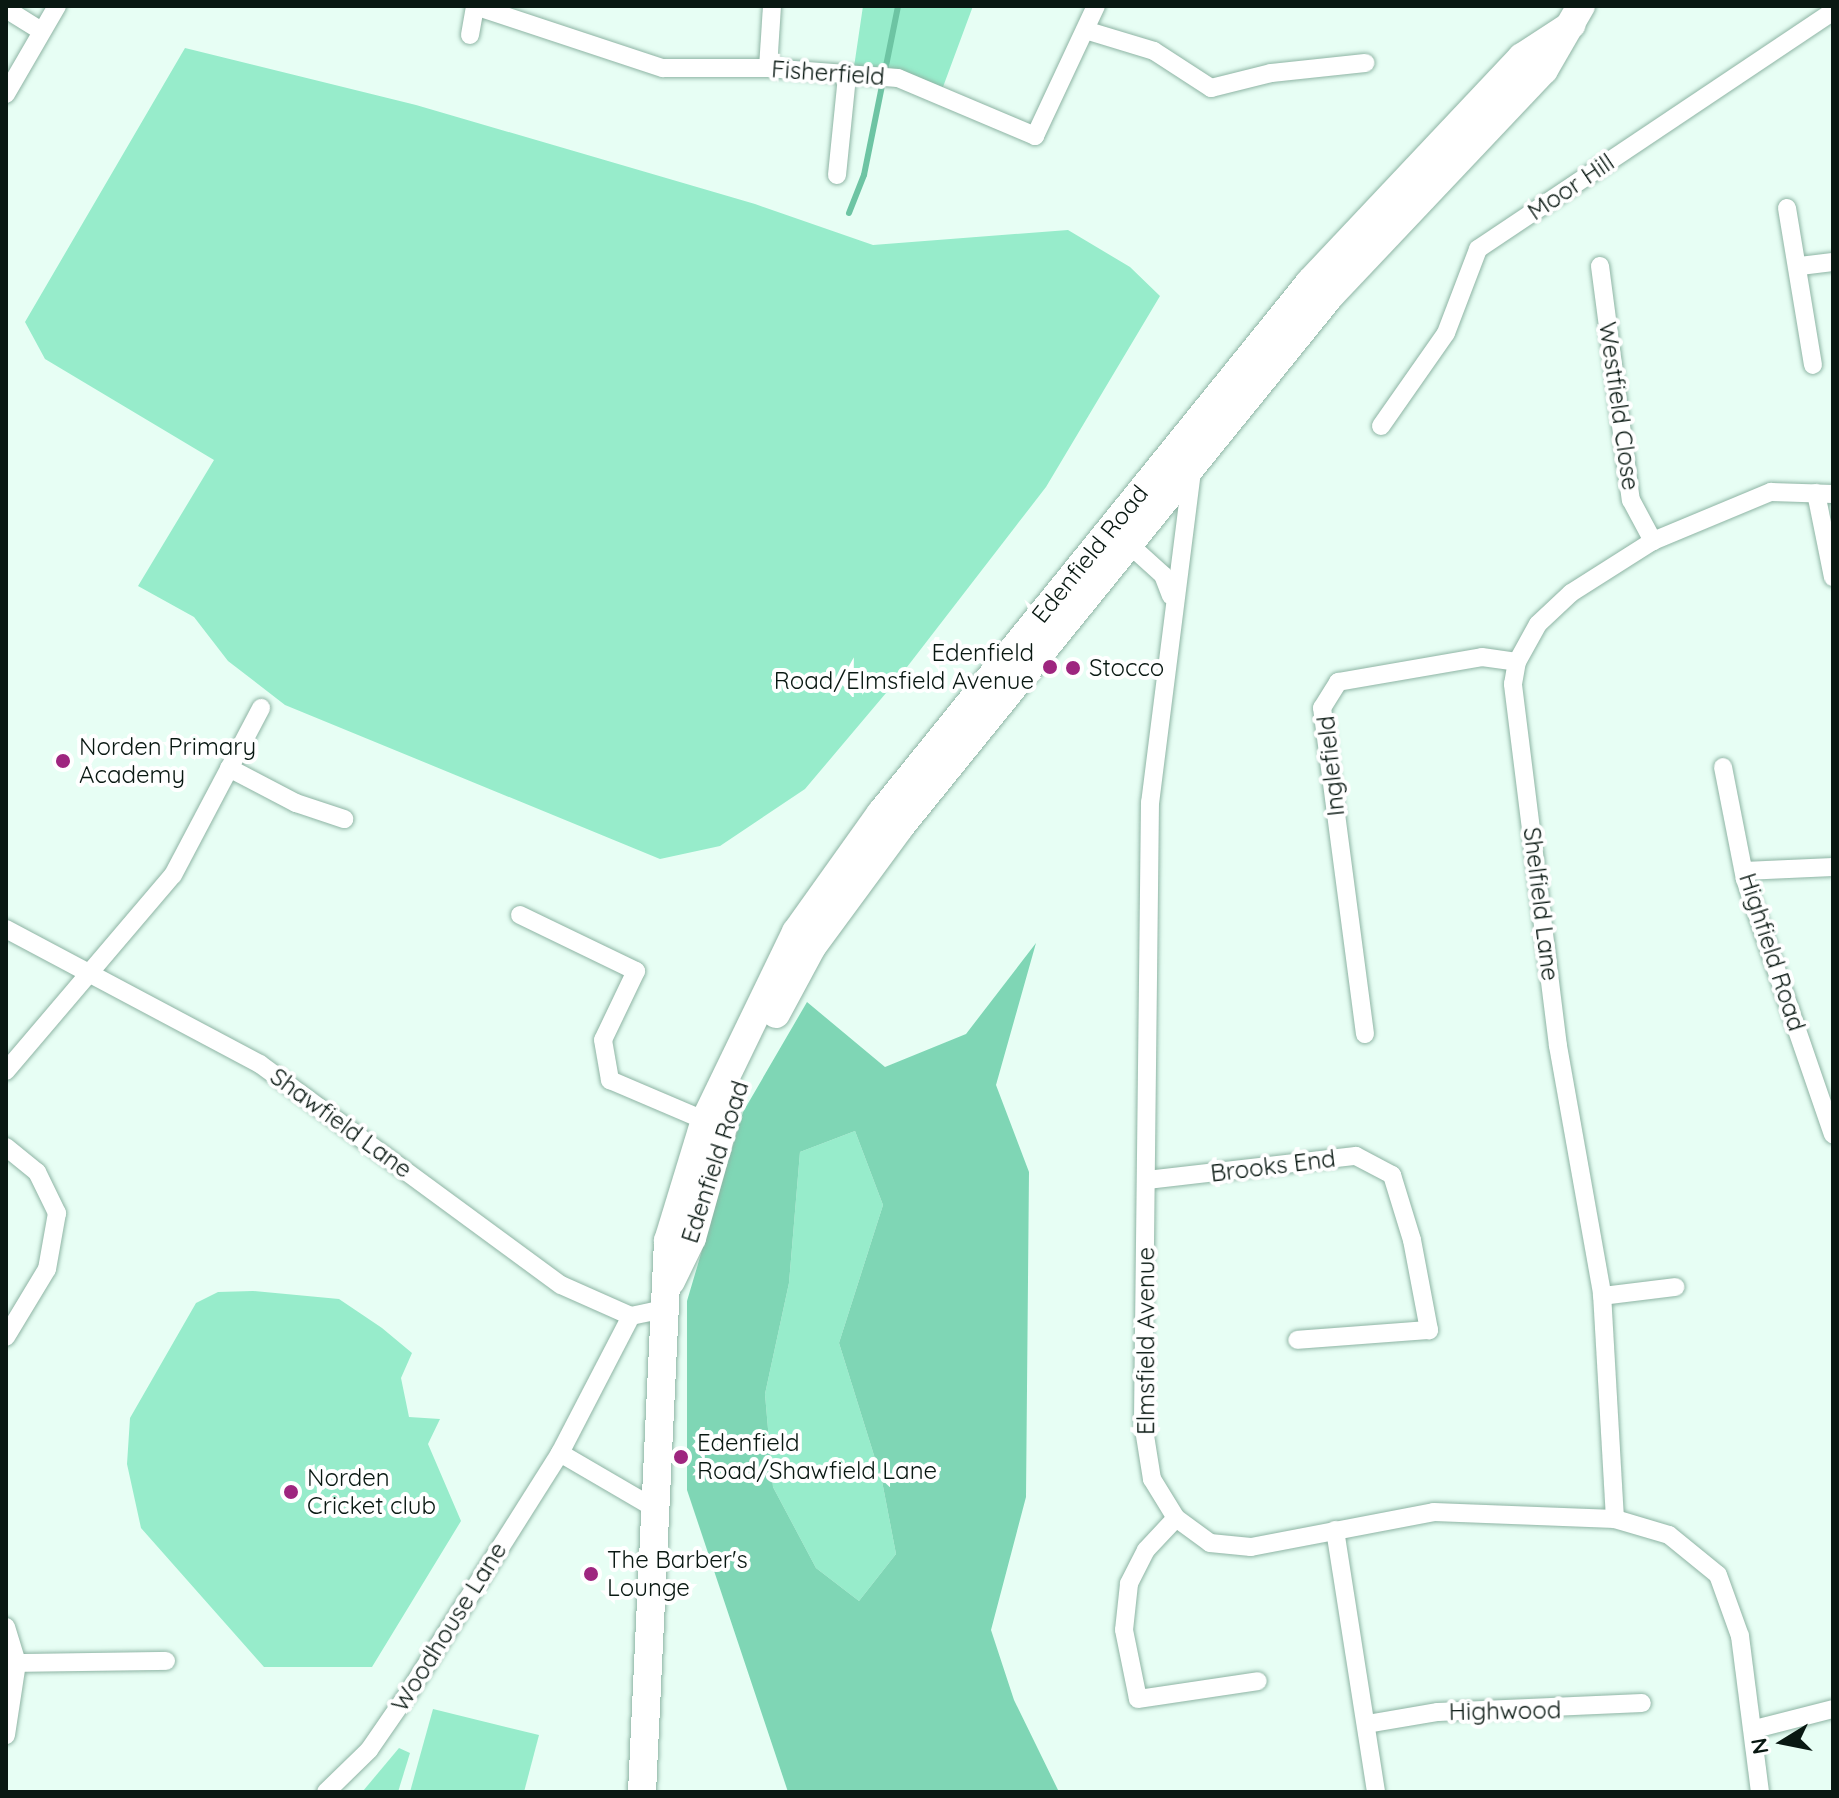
<!DOCTYPE html>
<html>
<head>
<meta charset="utf-8">
<style>
  body { margin:0 }
  #map { position:relative; width:1839px; height:1798px; overflow:hidden; background:#e7fef4; font-family:Quicksand,sans-serif }
  div>[style] { position:absolute }
  .green>* { inset:0; background:#97eccb }
  .forest>* { inset:0; background:#7fd6b5 }
  .stream>* { height:6px; margin:-3px; padding:0 3px; transform-origin:3px; border-radius:3px; background:#6dc4a3 }
  .roads { filter:drop-shadow(0 0 2px #8eb4a4) drop-shadow(0 0 2px #8eb4a4) }
  .minor>* { height:18px; margin:-9px; padding:0 9px; transform-origin:9px; border-radius:9px; background:#fff }
  .primary>* { height:28px; margin:-14px; padding:0 14px; transform-origin:14px; border-radius:14px; background:#fff }
  .dots>* { width:22px; height:22px; translate:-50% -50%; box-sizing:border-box; border:4px solid #fff; border-radius:50% }
  span { translate:-50% -50%; white-space:nowrap; text-align:center; line-height:1.15; -webkit-text-stroke:8px #fff; paint-order:stroke }
  .street-label { font-size:24px; color:#091812 }
  .poi-label { font-size:24px; color:#091812 }
  .right { translate:-100% -50%; text-align:right }
  .left { translate:0 -50%; text-align:left }
  .frame { position:absolute; inset:0; border:8px solid #091812; pointer-events:none }
  .north { position:absolute; left:1743px; top:1702px; width:80px; height:80px; -webkit-text-stroke:6px #fff; paint-order:stroke; rotate:260deg; font-size:22px; font-weight:700; line-height:32px; text-align:center; color:#091812 }
  .north::after { content:''; display:block; margin:auto; width:28px; height:36px; background:#091812; clip-path:polygon(50% 0,100% 100%,50% 72%,0 100%) }
</style>
</head>
<body>
<div id="map">
  <div class="green">
    <i style="clip-path:polygon(863px 6px,973px 6px,940px 95px,891px 68px,854px 67px)"></i>
    <i style="clip-path:polygon(185px 48px,416px 105px,755px 204px,873px 245px,1068px 230px,1130px 267px,1160px 296px,1046px 487px,897px 680px,805px 789px,720px 846px,660px 859px,285px 705px,228px 661px,194px 617px,138px 586px,214px 460px,45px 359px,25px 322px)"></i>
    <i style="clip-path:polygon(855px 1131px,883px 1205px,839px 1343px,882px 1481px,896px 1554px,859px 1601px,816px 1568px,773px 1487px,765px 1394px,789px 1283px,800px 1152px)"></i>
    <i style="clip-path:polygon(253px 1291px,339px 1299px,382px 1328px,412px 1353px,401px 1378px,409px 1417px,440px 1419px,428px 1444px,461px 1521px,372px 1667px,264px 1667px,141px 1528px,127px 1464px,130px 1418px,196px 1303px,218px 1292px)"></i>
    <i style="clip-path:polygon(433px 1709px,539px 1735px,524px 1792px,410px 1792px)"></i>
    <i style="clip-path:polygon(399px 1748px,410px 1753px,398px 1792px,363px 1791px)"></i>
  </div>
  <div class="forest">
    <i style="clip-path:polygon(evenodd,1036px 943px,996px 1085px,1029px 1172px,1026px 1497px,991px 1630px,1014px 1700px,1059px 1792px,788px 1792px,687px 1490px,687px 1301px,743px 1112px,807px 1002px,885px 1067px,966px 1034px,1036px 943px,855px 1131px,883px 1205px,839px 1343px,882px 1481px,896px 1554px,859px 1601px,816px 1568px,773px 1487px,765px 1394px,789px 1283px,800px 1152px,855px 1131px)"></i>
  </div>
  <div class="stream">
    <i style="left:849px;top:213px;width:41px;rotate:-68.5deg"></i>
    <i style="left:864px;top:175px;width:172px;rotate:-78.6deg"></i>
  </div>
  <div class="roads">
    <div class="minor">
      <i style="left:475px;top:6px;width:198px;rotate:18.3deg"></i>
      <i style="left:663px;top:68px;width:105px"></i>
      <i style="left:768px;top:68px;width:130px;rotate:4.4deg"></i>
      <i style="left:898px;top:78px;width:149px;rotate:22.9deg"></i>
      <i style="left:1035px;top:136px;width:144px;rotate:-64.9deg"></i>
      <i style="left:6px;top:9px;width:39px;rotate:32deg"></i>
      <i style="left:1085px;top:30px;width:72px;rotate:16.9deg"></i>
      <i style="left:1154px;top:51px;width:68px;rotate:33deg"></i>
      <i style="left:1211px;top:88px;width:62px;rotate:-14deg"></i>
      <i style="left:1271px;top:73px;width:95px;rotate:-6.1deg"></i>
      <i style="left:470px;top:35px;width:28px;rotate:-80deg"></i>
      <i style="left:768px;top:68px;width:62px;rotate:-86.3deg"></i>
      <i style="left:6px;top:94px;width:102px;rotate:-59.9deg"></i>
      <i style="left:837px;top:175px;width:100px;rotate:-84.2deg"></i>
      <i style="left:1787px;top:208px;width:159px;rotate:80.6deg"></i>
      <i style="left:1600px;top:266px;width:236px;rotate:82.5deg"></i>
      <i style="left:1631px;top:500px;width:47px;rotate:61.8deg"></i>
      <i style="left:1800px;top:266px;width:33px;rotate:-7deg"></i>
      <i style="left:1381px;top:426px;width:113px;rotate:-55deg"></i>
      <i style="left:1446px;top:333px;width:90px;rotate:-69.1deg"></i>
      <i style="left:1478px;top:249px;width:427px;rotate:-33.8deg"></i>
      <i style="left:1192px;top:471px;width:334px;rotate:97.2deg"></i>
      <i style="left:1150px;top:802px;width:621px;rotate:90.65deg"></i>
      <i style="left:1143px;top:1423px;width:57px;rotate:80.9deg"></i>
      <i style="left:1152px;top:1479px;width:46px;rotate:58.4deg"></i>
      <i style="left:1176px;top:1518px;width:42px;rotate:36.3deg"></i>
      <i style="left:1210px;top:1543px;width:41px;rotate:5.6deg"></i>
      <i style="left:1251px;top:1547px;width:186px;rotate:-10.8deg"></i>
      <i style="left:1434px;top:1512px;width:181px;rotate:2.2deg"></i>
      <i style="left:1615px;top:1519px;width:56px;rotate:16.5deg"></i>
      <i style="left:1669px;top:1535px;width:63px;rotate:39.2deg"></i>
      <i style="left:1718px;top:1575px;width:65px;rotate:70.2deg"></i>
      <i style="left:1740px;top:1636px;width:157px;rotate:82.7deg"></i>
      <i style="left:1816px;top:493px;width:86px;rotate:78.6deg"></i>
      <i style="left:1121px;top:537px;width:57px;rotate:42.1deg"></i>
      <i style="left:1163px;top:575px;width:22px;rotate:69deg"></i>
      <i style="left:1723px;top:767px;width:114px;rotate:78.9deg"></i>
      <i style="left:1745px;top:879px;width:270px;rotate:71deg"></i>
      <i style="left:229px;top:768px;width:76px;rotate:27.6deg"></i>
      <i style="left:296px;top:803px;width:51px;rotate:18.4deg"></i>
      <i style="left:1744px;top:871px;width:89px;rotate:-2.6deg"></i>
      <i style="left:520px;top:915px;width:129px;rotate:25.8deg"></i>
      <i style="left:636px;top:971px;width:76px;rotate:115.6deg"></i>
      <i style="left:603px;top:1040px;width:41px;rotate:80.1deg"></i>
      <i style="left:610px;top:1080px;width:112px;rotate:23.1deg"></i>
      <i style="left:6px;top:929px;width:288px;rotate:28deg"></i>
      <i style="left:260px;top:1064px;width:373px;rotate:36.3deg"></i>
      <i style="left:561px;top:1285px;width:77px;rotate:23.9deg"></i>
      <i style="left:631px;top:1316px;width:38px;rotate:-12deg"></i>
      <i style="left:1365px;top:1034px;width:329px;rotate:-97.5deg"></i>
      <i style="left:1322px;top:708px;width:31px;rotate:-58deg"></i>
      <i style="left:1338px;top:682px;width:146px;rotate:-9.8deg"></i>
      <i style="left:1482px;top:657px;width:35px;rotate:8deg"></i>
      <i style="left:6px;top:1071px;width:257px;rotate:-49.6deg"></i>
      <i style="left:173px;top:875px;width:189px;rotate:-62.2deg"></i>
      <i style="left:6px;top:1147px;width:40px;rotate:39deg"></i>
      <i style="left:37px;top:1172px;width:46px;rotate:64deg"></i>
      <i style="left:57px;top:1213px;width:57px;rotate:100.1deg"></i>
      <i style="left:47px;top:1269px;width:79px;rotate:121.1deg"></i>
      <i style="left:1147px;top:1180px;width:210px;rotate:-6.6deg"></i>
      <i style="left:1356px;top:1156px;width:41px;rotate:27.8deg"></i>
      <i style="left:1392px;top:1175px;width:68px;rotate:72.9deg"></i>
      <i style="left:1412px;top:1240px;width:92px;rotate:79.3deg"></i>
      <i style="left:1429px;top:1330px;width:132px;rotate:175.7deg"></i>
      <i style="left:1602px;top:1296px;width:74px;rotate:-7deg"></i>
      <i style="left:560px;top:1453px;width:111px;rotate:30.3deg"></i>
      <i style="left:1176px;top:1518px;width:44px;rotate:133.2deg"></i>
      <i style="left:1146px;top:1550px;width:38px;rotate:117deg"></i>
      <i style="left:1129px;top:1584px;width:46px;rotate:96.2deg"></i>
      <i style="left:1124px;top:1630px;width:70px;rotate:78.5deg"></i>
      <i style="left:1138px;top:1699px;width:121px;rotate:-8.5deg"></i>
      <i style="left:1615px;top:1519px;width:226px;rotate:-93.3deg"></i>
      <i style="left:1602px;top:1293px;width:251px;rotate:-100.1deg"></i>
      <i style="left:1558px;top:1046px;width:365px;rotate:-97.1deg"></i>
      <i style="left:1513px;top:684px;width:22px;rotate:-80deg"></i>
      <i style="left:1517px;top:662px;width:43px;rotate:-61.1deg"></i>
      <i style="left:1538px;top:624px;width:45px;rotate:-43.2deg"></i>
      <i style="left:1571px;top:593px;width:97px;rotate:-32.4deg"></i>
      <i style="left:1653px;top:541px;width:128px;rotate:-22.6deg"></i>
      <i style="left:1771px;top:492px;width:62px;rotate:1.8deg"></i>
      <i style="left:1335px;top:1530px;width:265px;rotate:81.1deg"></i>
      <i style="left:6px;top:1627px;width:38px;rotate:73deg"></i>
      <i style="left:17px;top:1663px;width:73px;rotate:98.7deg"></i>
      <i style="left:17px;top:1663px;width:149px;rotate:-0.8deg"></i>
      <i style="left:1367px;top:1724px;width:72px;rotate:-9.6deg"></i>
      <i style="left:1438px;top:1712px;width:204px;rotate:-2.5deg"></i>
      <i style="left:1755px;top:1729px;width:81px;rotate:-14.4deg"></i>
      <i style="left:326px;top:1792px;width:60px;rotate:-44.3deg"></i>
      <i style="left:369px;top:1750px;width:70px;rotate:-55.4deg"></i>
      <i style="left:409px;top:1692px;width:283px;rotate:-57.7deg"></i>
      <i style="left:560px;top:1453px;width:154px;rotate:-62.6deg"></i>
    </div>
    <div class="primary">
      <i style="left:776px;top:1014px;width:76px;rotate:-61.8deg"></i>
      <i style="left:812px;top:947px;width:149px;rotate:-53.7deg"></i>
      <i style="left:900px;top:827px;width:683px;rotate:-51deg"></i>
      <i style="left:1330px;top:296px;width:311px;rotate:-46.6deg"></i>
      <i style="left:1544px;top:70px;width:74px;rotate:-60deg"></i>
      <i style="left:671px;top:1281px;width:48px;rotate:-64deg"></i>
      <i style="left:692px;top:1238px;width:127px;rotate:-74.4deg"></i>
      <i style="left:642px;top:1792px;width:552px;rotate:-87.3deg"></i>
      <i style="left:668px;top:1241px;width:127px;rotate:-73deg"></i>
      <i style="left:705px;top:1120px;width:209px;rotate:-64.2deg"></i>
      <i style="left:796px;top:932px;width:146px;rotate:-54.5deg"></i>
      <i style="left:881px;top:813px;width:683px;rotate:-51.06deg"></i>
      <i style="left:1310px;top:282px;width:309px;rotate:-46.7deg"></i>
      <i style="left:1522px;top:57px;width:59px;rotate:-33.1deg"></i>
    </div>
  </div>
  <div class="dots">
    <i style="left:1050px;top:667px;background:#9e267f"></i>
    <i style="left:1073px;top:668px;background:#9e267f"></i>
    <i style="left:63px;top:761px;background:#9e267f"></i>
    <i style="left:681px;top:1457px;background:#9e267f"></i>
    <i style="left:291px;top:1492px;background:#9e267f"></i>
    <i style="left:591px;top:1574px;background:#9e267f"></i>
  </div>
  <div class="street-label">
    <span style="left:828px;top:73px;rotate:4deg">Fisherfield</span>
    <span style="left:1571px;top:187px;rotate:-34deg">Moor Hill</span>
    <span style="left:1619px;top:406px;rotate:82deg">Westfield Close</span>
    <span style="left:1090px;top:554px;rotate:-51deg">Edenfield Road</span>
    <span style="left:1331px;top:766px;rotate:-96deg">Inglefield</span>
    <span style="left:1541px;top:904px;rotate:83deg">Shelfield Lane</span>
    <span style="left:1772px;top:952px;rotate:72deg">Highfield Road</span>
    <span style="left:341px;top:1123px;rotate:36deg">Shawfield Lane</span>
    <span style="left:715px;top:1162px;rotate:-72deg">Edenfield Road</span>
    <span style="left:1273px;top:1166px;rotate:-7deg">Brooks End</span>
    <span style="left:1146px;top:1341px;rotate:-90deg">Elmsfield Avenue</span>
    <span style="left:449px;top:1627px;rotate:-58deg">Woodhouse Lane</span>
    <span style="left:1505px;top:1711px;rotate:-1deg">Highwood</span>
  </div>
  <div class="poi-label">
    <span class="right" style="left:1034px;top:667px">Edenfield<br>Road/Elmsfield Avenue</span>
    <span class="left" style="left:1089px;top:668px">Stocco</span>
    <span class="left" style="left:79px;top:761px">Norden Primary<br>Academy</span>
    <span class="left" style="left:697px;top:1457px">Edenfield<br>Road/Shawfield Lane</span>
    <span class="left" style="left:307px;top:1492px">Norden<br>Cricket club</span>
    <span class="left" style="left:607px;top:1574px">The Barber's<br>Lounge</span>
  </div>
  <div class="frame"></div>
  <div class="north">N</div>
</div>
</body>
</html>
